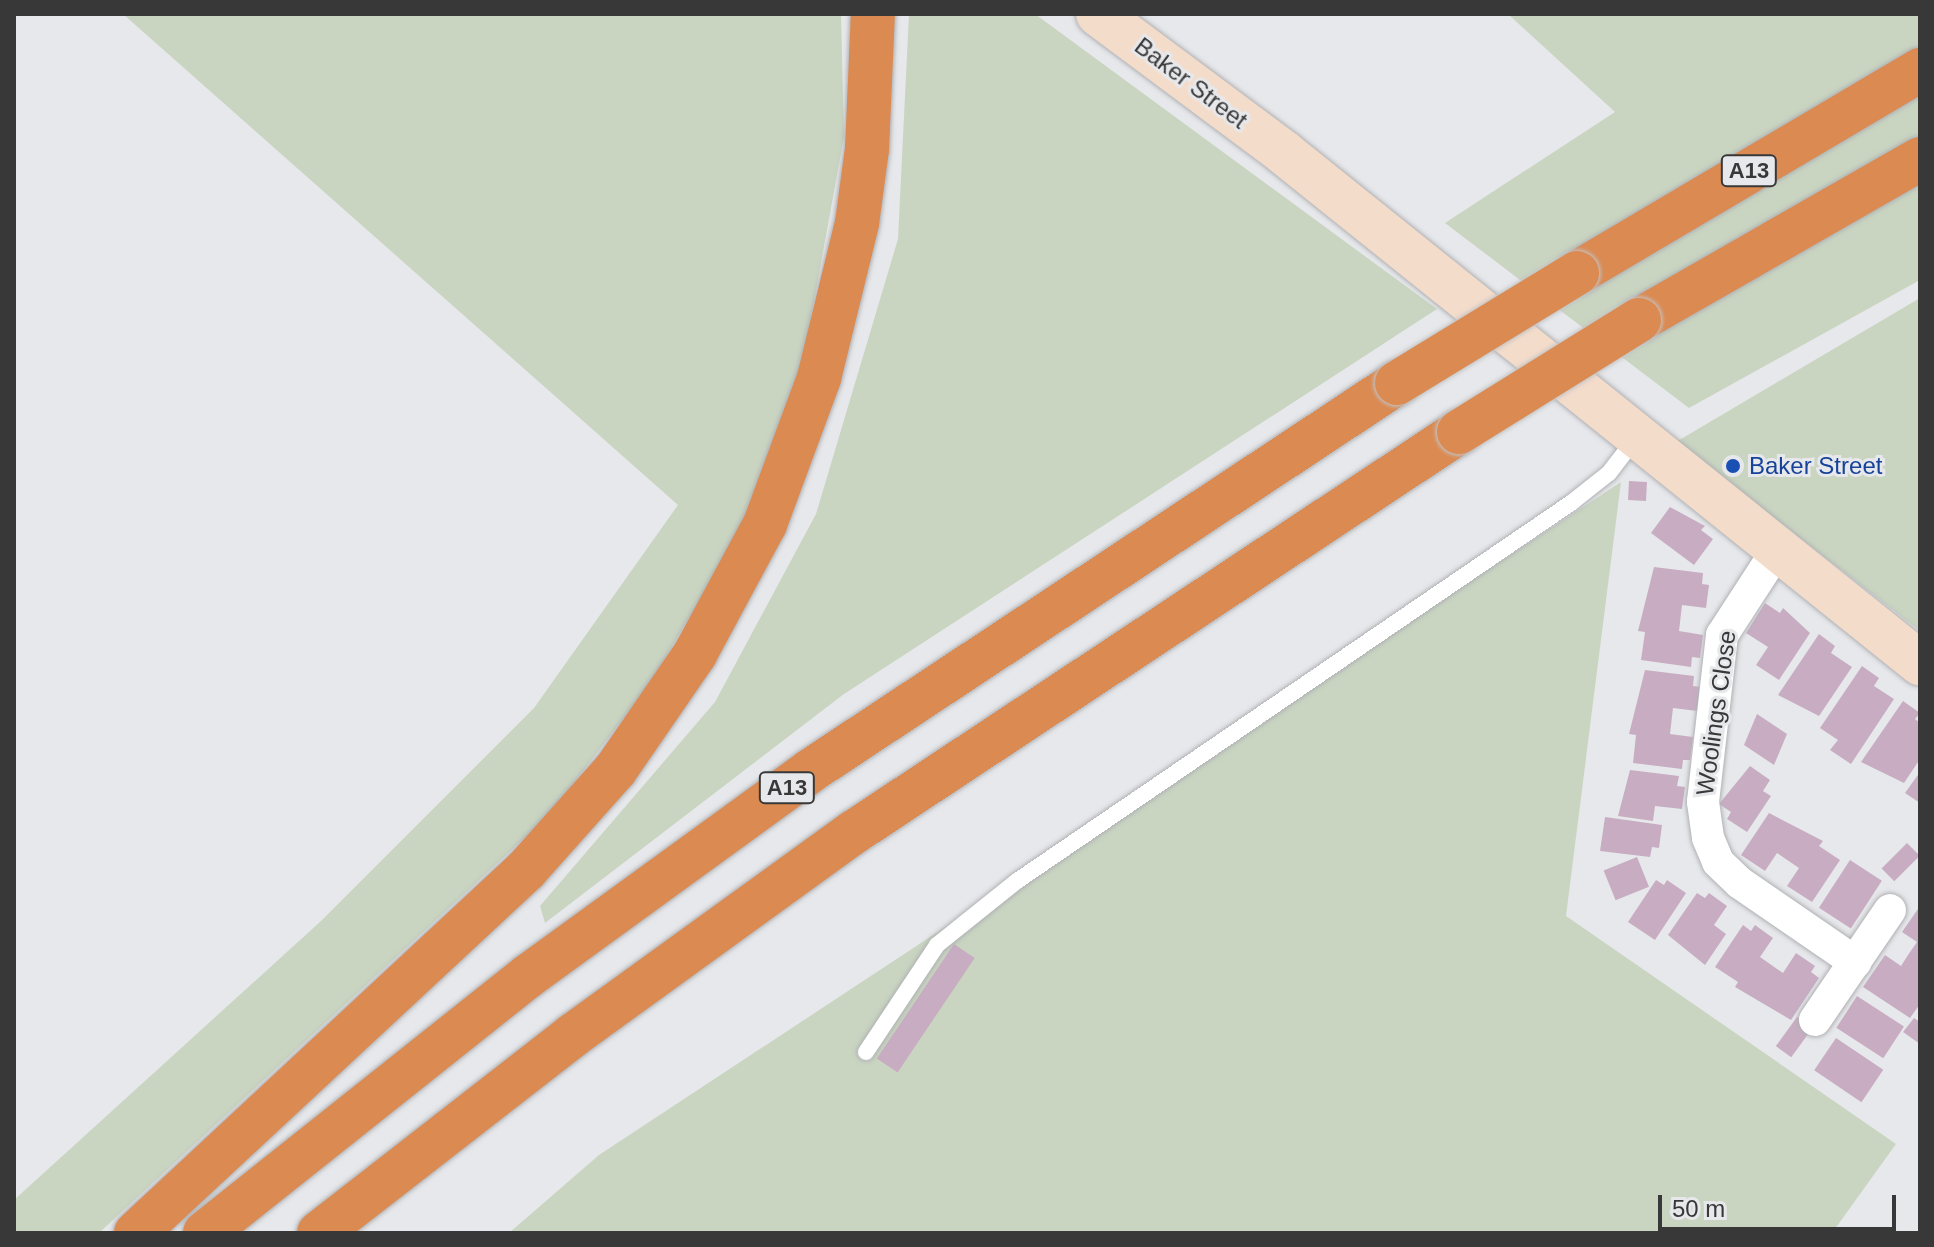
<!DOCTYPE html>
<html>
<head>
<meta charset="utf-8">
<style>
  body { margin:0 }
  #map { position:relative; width:1934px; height:1247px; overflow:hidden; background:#e7e8eb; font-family:Arial,sans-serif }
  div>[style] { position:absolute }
  .green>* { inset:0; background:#c9d5c1 }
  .building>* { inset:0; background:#c8adc2; transform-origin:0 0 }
  .roads { filter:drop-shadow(0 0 2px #b0b1b4) drop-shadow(0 0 2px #b0b1b4) }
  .lane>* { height:16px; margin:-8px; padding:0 8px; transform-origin:8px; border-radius:8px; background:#fff }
  .street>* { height:32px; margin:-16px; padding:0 16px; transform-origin:16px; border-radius:16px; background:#fff }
  .secondary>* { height:44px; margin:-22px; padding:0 22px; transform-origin:22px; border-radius:22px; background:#f4dccb }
  .highway>* { height:44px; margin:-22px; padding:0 22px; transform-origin:22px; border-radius:22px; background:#db8a51 }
  .bridges { filter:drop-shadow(0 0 2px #c3c3c4) drop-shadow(0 0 2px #c3c3c4) }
  .highway-bridge>* { height:44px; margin:-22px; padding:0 22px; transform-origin:22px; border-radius:22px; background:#db8a51 }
  .dots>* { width:22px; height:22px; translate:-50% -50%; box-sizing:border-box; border:4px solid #e7e8eb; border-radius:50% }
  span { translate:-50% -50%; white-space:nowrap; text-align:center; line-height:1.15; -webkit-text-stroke:6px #e7e8eb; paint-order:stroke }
  .shield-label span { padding:2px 6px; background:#e7e8eb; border:2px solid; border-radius:6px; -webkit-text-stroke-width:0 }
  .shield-label { font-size:22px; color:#383839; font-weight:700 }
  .street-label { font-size:24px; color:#383839 }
  .transit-label { font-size:24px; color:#164399 }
  .left { translate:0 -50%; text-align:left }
  .frame { position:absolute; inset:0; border:16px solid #383839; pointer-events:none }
  .scale { position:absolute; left:1658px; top:1195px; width:238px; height:36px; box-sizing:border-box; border:4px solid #383839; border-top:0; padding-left:10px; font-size:24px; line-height:28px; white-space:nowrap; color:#383839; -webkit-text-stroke:6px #e7e8eb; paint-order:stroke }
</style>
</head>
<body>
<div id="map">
  <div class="green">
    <i style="clip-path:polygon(123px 14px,841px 14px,844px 137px,803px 361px,735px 540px,649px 685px,549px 815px,99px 1233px,14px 1233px,14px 1200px,321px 921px,534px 708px,678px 505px)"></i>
    <i style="clip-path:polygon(909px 14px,1035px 14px,1437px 309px,844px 694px,545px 923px,540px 906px,715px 702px,816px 514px,898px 239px)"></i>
    <i style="clip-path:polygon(1508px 14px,1920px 14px,1920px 280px,1689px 408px,1445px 223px,1615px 112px)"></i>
    <i style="clip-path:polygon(1920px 298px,1920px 631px,1676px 442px)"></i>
    <i style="clip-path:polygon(1621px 482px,1566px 916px,1896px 1144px,1832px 1233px,509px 1233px,599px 1155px)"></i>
  </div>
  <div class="building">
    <i style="left:1629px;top:481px;width:18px;height:19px;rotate:3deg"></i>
    <i style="clip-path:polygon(1670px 507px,1705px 526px,1701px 530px,1713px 539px,1694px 565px,1651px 533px)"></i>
    <i style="clip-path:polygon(1654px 567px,1703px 573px,1702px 584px,1709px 585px,1706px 608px,1682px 605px,1679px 631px,1703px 635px,1700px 658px,1692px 657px,1691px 667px,1641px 660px,1645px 632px,1638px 631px)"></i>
    <i style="clip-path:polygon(1765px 603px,1780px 613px,1783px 608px,1810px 633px,1779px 680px,1756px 665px,1768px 647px,1746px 633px)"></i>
    <i style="clip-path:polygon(1819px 634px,1835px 646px,1831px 653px,1852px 667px,1819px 716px,1778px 695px)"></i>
    <i style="clip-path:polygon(1862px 666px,1879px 678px,1874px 686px,1894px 699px,1851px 764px,1830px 750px,1838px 740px,1820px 728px)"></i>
    <i style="clip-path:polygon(1645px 670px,1694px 676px,1693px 686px,1700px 687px,1697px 711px,1673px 708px,1670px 734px,1693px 737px,1690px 760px,1683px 760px,1682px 769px,1633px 763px,1636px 735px,1629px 734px)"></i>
    <i style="clip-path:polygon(1903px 701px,1920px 713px,1915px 719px,1920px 723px,1920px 759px,1904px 783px,1861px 762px)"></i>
    <i style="clip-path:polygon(1757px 714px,1787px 734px,1774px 765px,1744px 745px)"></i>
    <i style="clip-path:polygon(1750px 766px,1770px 780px,1763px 791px,1771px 796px,1747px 832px,1727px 819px,1731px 812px,1719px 804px)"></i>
    <i style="clip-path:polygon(1630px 770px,1679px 776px,1677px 786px,1685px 787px,1682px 809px,1655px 806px,1653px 821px,1618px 816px)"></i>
    <i style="clip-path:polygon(1920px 772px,1920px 803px,1905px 793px)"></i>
    <i style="clip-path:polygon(1769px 813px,1823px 841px,1819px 846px,1840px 860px,1812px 902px,1787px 886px,1799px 868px,1777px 853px,1765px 871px,1741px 855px)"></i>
    <i style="clip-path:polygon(1605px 817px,1662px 825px,1659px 848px,1652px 847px,1650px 857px,1600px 851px)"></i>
    <i style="left:1907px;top:843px;width:18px;height:36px;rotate:45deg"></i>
    <i style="left:1637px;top:857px;width:32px;height:36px;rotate:68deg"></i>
    <i style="left:1850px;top:860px;width:38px;height:57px;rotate:33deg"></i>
    <i style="clip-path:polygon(1656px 880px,1664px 885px,1667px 880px,1686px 893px,1655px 940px,1628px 922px)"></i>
    <i style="clip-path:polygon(1697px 893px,1705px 898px,1709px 893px,1727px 906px,1714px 925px,1726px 934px,1705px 965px,1668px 935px)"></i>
    <i style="clip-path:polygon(1920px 906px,1920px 1004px,1910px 1018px,1863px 987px,1885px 955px,1901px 966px,1908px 955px,1917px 942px,1902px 932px)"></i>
    <i style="clip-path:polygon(1743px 925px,1751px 931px,1755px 925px,1773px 938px,1760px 957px,1783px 973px,1796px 953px,1815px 966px,1811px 972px,1819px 978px,1791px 1020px,1735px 987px,1738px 982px,1715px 967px)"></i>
    <i style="left:954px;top:944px;width:25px;height:138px;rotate:34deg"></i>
    <i style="left:1857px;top:996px;width:56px;height:38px;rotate:33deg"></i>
    <i style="left:1797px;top:1017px;width:19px;height:36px;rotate:36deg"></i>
    <i style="clip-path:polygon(1914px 1018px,1920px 1022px,1920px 1044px,1903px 1032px)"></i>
    <i style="left:1836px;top:1038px;width:57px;height:39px;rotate:34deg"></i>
  </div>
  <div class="roads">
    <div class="lane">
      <i style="left:866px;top:1052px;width:128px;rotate:-56.4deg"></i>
      <i style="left:937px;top:945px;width:102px;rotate:-38.7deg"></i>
      <i style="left:1017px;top:881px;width:671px;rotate:-34.31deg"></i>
      <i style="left:1571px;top:503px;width:48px;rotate:-38.3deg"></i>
      <i style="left:1609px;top:473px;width:44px;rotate:-52.4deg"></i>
    </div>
    <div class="street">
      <i style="left:1776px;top:552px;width:99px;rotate:123deg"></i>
      <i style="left:1722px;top:635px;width:168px;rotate:96.5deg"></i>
      <i style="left:1703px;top:802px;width:36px;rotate:82deg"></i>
      <i style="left:1708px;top:838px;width:26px;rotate:67deg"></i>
      <i style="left:1718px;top:862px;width:30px;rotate:44deg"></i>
      <i style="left:1740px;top:883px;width:140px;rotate:34.5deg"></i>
      <i style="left:1815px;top:1020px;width:133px;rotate:-55.7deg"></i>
    </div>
    <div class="secondary">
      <i style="left:1098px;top:14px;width:231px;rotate:36.7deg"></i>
      <i style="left:1283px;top:152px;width:817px;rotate:38.74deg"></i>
    </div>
    <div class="highway">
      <i style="left:1577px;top:273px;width:399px;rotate:-30.6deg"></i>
      <i style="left:1639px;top:320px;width:324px;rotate:-29.8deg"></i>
      <i style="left:136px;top:1233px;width:533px;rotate:-42.95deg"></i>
      <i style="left:526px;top:870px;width:135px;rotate:-48.3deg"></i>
      <i style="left:616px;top:769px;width:140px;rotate:-55.5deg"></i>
      <i style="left:695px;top:654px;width:148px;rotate:-61.7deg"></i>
      <i style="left:765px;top:524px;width:156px;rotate:-69.7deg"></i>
      <i style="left:819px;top:378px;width:160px;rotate:-76.2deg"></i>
      <i style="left:857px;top:223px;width:75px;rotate:-82.3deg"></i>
      <i style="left:867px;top:149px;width:135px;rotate:-87.5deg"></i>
      <i style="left:205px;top:1233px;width:413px;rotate:-38.5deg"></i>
      <i style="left:528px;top:976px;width:349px;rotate:-36deg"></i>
      <i style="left:810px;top:771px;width:704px;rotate:-33.46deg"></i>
      <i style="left:319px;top:1233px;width:321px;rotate:-37.9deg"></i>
      <i style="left:572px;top:1036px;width:348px;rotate:-35.9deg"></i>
      <i style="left:854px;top:832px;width:725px;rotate:-33.47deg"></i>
    </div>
  </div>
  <div class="bridges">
    <div class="highway-bridge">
      <i style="left:1397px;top:383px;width:211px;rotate:-31.4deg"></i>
      <i style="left:1459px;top:432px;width:212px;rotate:-31.9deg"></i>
    </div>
  </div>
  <div class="dots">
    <i style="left:1733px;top:466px;background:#1a4fb4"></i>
  </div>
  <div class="shield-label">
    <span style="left:1749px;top:171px">A13</span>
    <span style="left:787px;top:788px">A13</span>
  </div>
  <div class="street-label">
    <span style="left:1191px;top:83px;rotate:37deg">Baker Street</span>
    <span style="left:1716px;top:713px;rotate:-82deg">Woolings Close</span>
  </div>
  <div class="transit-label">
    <span class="left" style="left:1749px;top:466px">Baker Street</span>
  </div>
  <div class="frame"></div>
  <div class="scale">50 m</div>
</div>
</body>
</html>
